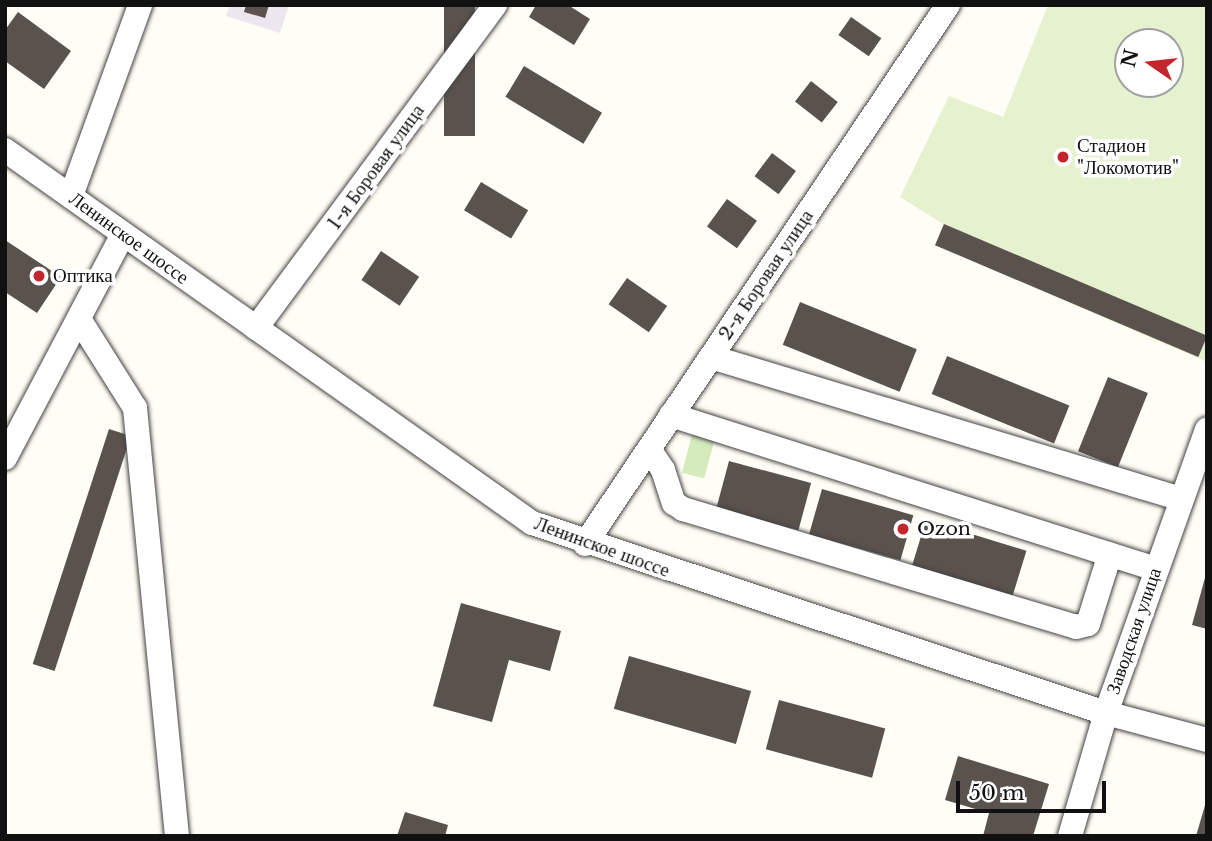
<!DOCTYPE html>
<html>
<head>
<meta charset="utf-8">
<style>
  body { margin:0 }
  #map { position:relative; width:1212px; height:841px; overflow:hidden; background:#fffdf5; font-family:"Libre Baskerville",serif }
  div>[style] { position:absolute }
  .industrial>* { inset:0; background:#eee6ef }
  .green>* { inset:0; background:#d5ebbd; transform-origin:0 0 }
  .pitch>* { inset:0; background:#e6f2cf }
  .building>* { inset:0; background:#5a524d; transform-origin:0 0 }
  .roads { filter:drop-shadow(0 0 2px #444) drop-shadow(0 0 2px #444) }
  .minor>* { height:24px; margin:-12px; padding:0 12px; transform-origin:12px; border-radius:12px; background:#fff }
  .dots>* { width:19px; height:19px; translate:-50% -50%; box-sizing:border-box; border:4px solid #fff; border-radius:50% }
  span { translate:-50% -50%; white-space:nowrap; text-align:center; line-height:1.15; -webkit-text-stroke:7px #fff; paint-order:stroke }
  .poi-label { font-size:19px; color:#111 }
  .left { translate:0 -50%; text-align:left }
  .street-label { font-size:19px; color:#111 }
  .frame { position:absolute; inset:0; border:7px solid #111; pointer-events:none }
  .north { position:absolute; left:1114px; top:28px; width:70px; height:70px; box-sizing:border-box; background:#fff; border:2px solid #a0a0a0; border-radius:50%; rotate:284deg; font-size:19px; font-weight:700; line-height:28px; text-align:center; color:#111 }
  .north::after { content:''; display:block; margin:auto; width:24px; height:32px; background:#c4262e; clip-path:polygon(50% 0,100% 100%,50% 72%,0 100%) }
  .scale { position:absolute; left:956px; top:781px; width:150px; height:32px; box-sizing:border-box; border:4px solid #111; border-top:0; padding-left:9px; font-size:21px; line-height:24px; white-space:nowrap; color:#111; -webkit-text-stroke:5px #fff; paint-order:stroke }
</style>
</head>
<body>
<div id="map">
  <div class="industrial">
    <i style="clip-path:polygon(230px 5px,289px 5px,280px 33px,226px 16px)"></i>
  </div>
  <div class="green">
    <i style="left:692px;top:435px;width:23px;height:39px;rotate:15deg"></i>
  </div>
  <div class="pitch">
    <i style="clip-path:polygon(evenodd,1048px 5px,1207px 5px,1207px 362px,935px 245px,943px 224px,900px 197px,949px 96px,1003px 117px,1048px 5px,1128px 42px,1170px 42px,1170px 84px,1128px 84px,1128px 42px)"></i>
  </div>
  <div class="building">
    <i style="clip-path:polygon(246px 5px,269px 5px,265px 18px,244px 12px)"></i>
    <i style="left:444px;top:5px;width:31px;height:131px"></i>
    <i style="clip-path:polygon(536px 5px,568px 5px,590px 19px,574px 45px,529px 17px)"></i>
    <i style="clip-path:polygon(18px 12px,71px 51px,44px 89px,5px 61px,5px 30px)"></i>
    <i style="left:851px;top:17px;width:37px;height:22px;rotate:35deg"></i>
    <i style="left:524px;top:66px;width:91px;height:36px;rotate:31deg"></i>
    <i style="left:811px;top:81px;width:34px;height:26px;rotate:38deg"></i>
    <i style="left:772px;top:153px;width:30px;height:29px;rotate:37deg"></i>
    <i style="left:481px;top:182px;width:55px;height:33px;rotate:31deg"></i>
    <i style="left:727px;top:199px;width:37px;height:34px;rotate:36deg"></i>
    <i style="left:944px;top:224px;width:286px;height:23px;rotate:23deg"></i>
    <i style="clip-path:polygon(5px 240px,61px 277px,37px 313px,5px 292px)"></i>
    <i style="left:381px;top:251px;width:46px;height:35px;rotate:34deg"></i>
    <i style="left:627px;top:278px;width:49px;height:32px;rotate:35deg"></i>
    <i style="left:800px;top:302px;width:126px;height:46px;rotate:22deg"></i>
    <i style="left:947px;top:356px;width:132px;height:41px;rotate:22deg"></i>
    <i style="left:1108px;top:377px;width:43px;height:80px;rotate:22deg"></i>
    <i style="left:109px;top:429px;width:23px;height:247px;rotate:18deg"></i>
    <i style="left:729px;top:461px;width:85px;height:49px;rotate:15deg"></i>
    <i style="left:822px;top:489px;width:95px;height:47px;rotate:16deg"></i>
    <i style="left:926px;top:520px;width:105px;height:48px;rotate:17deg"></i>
    <i style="clip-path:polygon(1206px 574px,1207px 574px,1207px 629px,1192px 625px)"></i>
    <i style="clip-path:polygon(461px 603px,561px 631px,550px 671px,509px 660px,492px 722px,433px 706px)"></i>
    <i style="left:629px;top:656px;width:127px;height:55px;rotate:16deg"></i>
    <i style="left:779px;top:700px;width:110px;height:51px;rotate:15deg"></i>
    <i style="clip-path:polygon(958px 756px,1049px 784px,1033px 836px,983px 836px,989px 813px,945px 800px)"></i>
    <i style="clip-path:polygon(1206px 802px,1207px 836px,1196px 836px)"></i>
    <i style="clip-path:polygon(405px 812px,448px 825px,445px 836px,397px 836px)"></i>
  </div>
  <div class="roads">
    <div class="minor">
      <i style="left:5px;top:150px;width:646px;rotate:35.29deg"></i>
      <i style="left:532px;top:523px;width:605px;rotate:18.32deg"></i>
      <i style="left:1106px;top:713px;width:105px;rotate:15deg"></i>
      <i style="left:71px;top:196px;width:203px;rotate:-70.1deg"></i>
      <i style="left:79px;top:319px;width:105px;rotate:57.8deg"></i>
      <i style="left:135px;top:408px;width:430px;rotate:84.4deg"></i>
      <i style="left:256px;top:328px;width:402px;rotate:-53.5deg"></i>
      <i style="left:711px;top:357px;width:490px;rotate:16.8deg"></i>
      <i style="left:671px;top:415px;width:509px;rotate:17.62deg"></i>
      <i style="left:649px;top:449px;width:25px;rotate:56deg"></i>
      <i style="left:663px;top:470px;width:35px;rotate:72deg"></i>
      <i style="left:674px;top:503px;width:11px;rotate:34deg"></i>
      <i style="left:683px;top:509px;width:410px;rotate:16.7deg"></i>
      <i style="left:1076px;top:627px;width:12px;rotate:-14deg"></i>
      <i style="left:1088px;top:624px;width:73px;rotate:-72.6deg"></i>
      <i style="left:5px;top:458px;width:253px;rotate:-62.2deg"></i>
      <i style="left:585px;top:544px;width:650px;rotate:-56.04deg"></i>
      <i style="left:1070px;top:836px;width:128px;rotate:-73.7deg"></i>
      <i style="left:1106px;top:713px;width:301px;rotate:-70.4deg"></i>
    </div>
  </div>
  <div class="dots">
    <i style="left:1063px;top:157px;background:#c4262e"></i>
    <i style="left:39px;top:276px;background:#c4262e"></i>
    <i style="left:903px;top:529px;background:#c4262e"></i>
  </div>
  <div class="poi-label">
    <span class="left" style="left:1077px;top:157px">Стадион<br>"Локомотив"</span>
    <span class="left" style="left:53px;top:276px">Оптика</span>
    <span class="left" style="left:917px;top:529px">Ozon</span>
  </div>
  <div class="street-label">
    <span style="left:376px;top:167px;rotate:-54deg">1-я Боровая улица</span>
    <span style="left:129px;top:238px;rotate:36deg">Ленинское шоссе</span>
    <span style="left:766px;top:275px;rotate:-56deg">2-я Боровая улица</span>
    <span style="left:602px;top:547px;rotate:20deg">Ленинское шоссе</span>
    <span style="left:1134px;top:631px;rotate:-71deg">Заводская улица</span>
  </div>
  <div class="frame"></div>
  <div class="north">N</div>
  <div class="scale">50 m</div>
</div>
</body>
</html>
